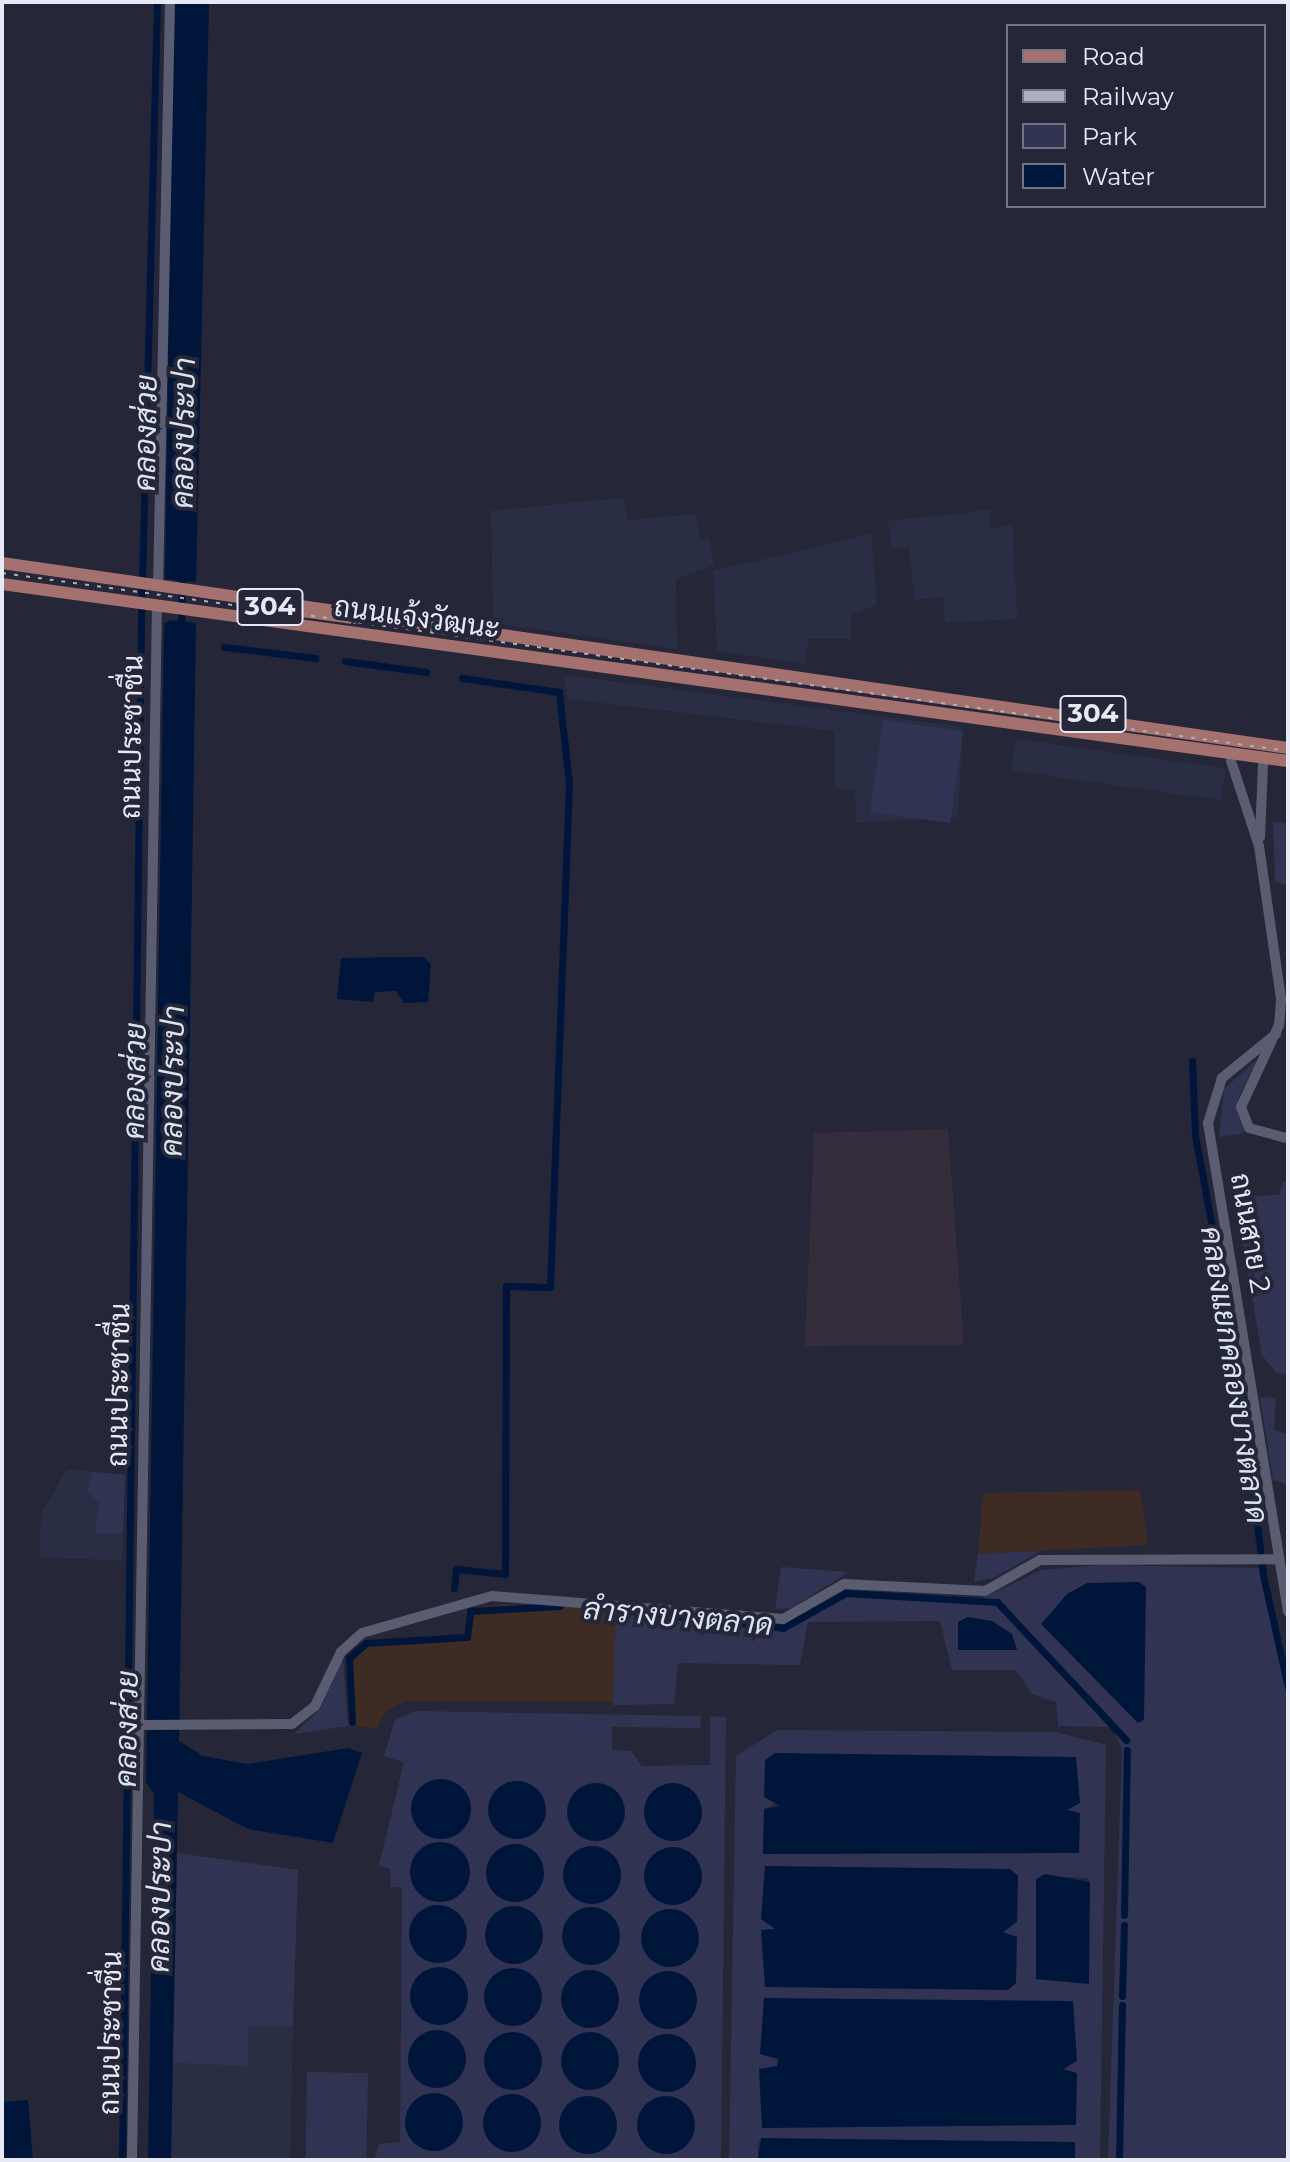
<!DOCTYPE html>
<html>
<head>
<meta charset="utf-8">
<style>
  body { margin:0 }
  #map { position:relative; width:1290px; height:2162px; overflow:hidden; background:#252738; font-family:Montserrat,Sarabun,sans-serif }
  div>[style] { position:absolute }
  .built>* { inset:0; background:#2a2e45; transform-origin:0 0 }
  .industrial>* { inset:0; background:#352c3c }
  .education>* { inset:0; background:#3d2b24 }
  .green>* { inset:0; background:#303452; transform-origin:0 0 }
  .water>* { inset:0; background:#00153a }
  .round { border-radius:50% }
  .canal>* { height:7px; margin:-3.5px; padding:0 3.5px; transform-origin:3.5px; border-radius:3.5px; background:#00153a }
  .secondary>* { height:10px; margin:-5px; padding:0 5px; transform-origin:5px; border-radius:5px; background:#5a5d71 }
  .primary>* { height:12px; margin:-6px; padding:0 6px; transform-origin:6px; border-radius:6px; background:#a5716f }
  .rail>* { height:2px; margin-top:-1px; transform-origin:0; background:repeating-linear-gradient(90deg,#adafbd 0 4px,transparent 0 12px) }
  span { translate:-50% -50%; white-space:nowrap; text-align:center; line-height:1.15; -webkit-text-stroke:8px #252738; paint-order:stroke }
  .shield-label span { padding:2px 6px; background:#252738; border:2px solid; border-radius:6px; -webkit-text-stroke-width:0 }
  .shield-label { font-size:26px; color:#e7e9f5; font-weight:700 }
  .street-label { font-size:28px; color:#e7e9f5 }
  .water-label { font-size:30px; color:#dae4f2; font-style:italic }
  .frame { position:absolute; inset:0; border:4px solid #e7e9f5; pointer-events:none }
  .legend { position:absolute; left:1006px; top:24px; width:260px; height:184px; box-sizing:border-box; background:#252738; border:2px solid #737584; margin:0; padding:10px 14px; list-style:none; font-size:24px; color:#e7e9f5 }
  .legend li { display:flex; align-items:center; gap:16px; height:40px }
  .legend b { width:40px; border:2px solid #737584 }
</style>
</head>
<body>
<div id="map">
  <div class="built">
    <i style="clip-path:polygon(623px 498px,628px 520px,695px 514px,700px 539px,710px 539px,714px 565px,676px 579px,677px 649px,493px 623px,491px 511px)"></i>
    <i style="clip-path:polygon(990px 510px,991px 528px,1013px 525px,1017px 619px,945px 623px,943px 597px,914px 600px,909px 547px,891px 548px,888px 521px)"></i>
    <i style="clip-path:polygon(871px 534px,877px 605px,851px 615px,851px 639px,808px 639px,806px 664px,717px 651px,713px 571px)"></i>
    <i style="clip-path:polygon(564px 675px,963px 727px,958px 817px,856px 823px,855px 791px,835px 789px,834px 731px,568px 699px)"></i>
    <i style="left:1016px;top:739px;width:212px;height:32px;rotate:8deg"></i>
    <i style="clip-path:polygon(67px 1469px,125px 1475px,122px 1560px,39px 1558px,41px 1514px)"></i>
    <i style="clip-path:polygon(248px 2026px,293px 2026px,290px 2160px,171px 2160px,173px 2063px,247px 2066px)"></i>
  </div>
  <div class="industrial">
    <i style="clip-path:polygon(948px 1129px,964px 1345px,805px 1346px,814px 1133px)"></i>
  </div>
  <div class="education">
    <i style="clip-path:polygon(1140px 1490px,1148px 1545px,978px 1554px,983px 1493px)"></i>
    <i style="clip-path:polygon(502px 1604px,617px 1608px,614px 1702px,406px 1701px,386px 1711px,377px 1728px,348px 1726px,347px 1657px,365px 1640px,464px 1635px,466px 1609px)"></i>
  </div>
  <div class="green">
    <i style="left:883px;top:720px;width:81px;height:93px;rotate:8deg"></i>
    <i style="clip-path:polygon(1273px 822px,1288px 824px,1288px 886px,1275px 881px)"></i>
    <i style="clip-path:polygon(1258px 1059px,1238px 1098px,1244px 1133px,1219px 1137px,1224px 1089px)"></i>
    <i style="clip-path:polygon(1283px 1182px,1288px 1182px,1288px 1374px,1276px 1373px,1262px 1355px,1235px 1197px,1279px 1195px)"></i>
    <i style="clip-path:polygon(1260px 1397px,1276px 1398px,1274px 1430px,1287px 1434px,1288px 1485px,1273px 1480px)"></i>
    <i style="clip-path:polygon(93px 1472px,125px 1475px,123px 1534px,95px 1533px,99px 1502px,87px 1492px)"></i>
    <i style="clip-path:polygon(1041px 1551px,993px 1578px,974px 1582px,978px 1554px)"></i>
    <i style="clip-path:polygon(1100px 1565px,1259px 1568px,1288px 1700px,1288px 2160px,1108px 2160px,1122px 1750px,1112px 1727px,1058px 1726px,1056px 1702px,1032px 1694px,1016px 1670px,952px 1670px,940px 1621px,808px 1622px,800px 1665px,678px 1663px,674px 1704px,613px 1705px,616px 1613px,780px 1627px,806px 1619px,846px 1590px,980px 1599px,1042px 1570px)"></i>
    <i style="clip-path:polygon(781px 1567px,849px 1572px,791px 1608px,775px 1609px)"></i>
    <i style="clip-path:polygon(343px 1657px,348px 1726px,294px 1734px,320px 1709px)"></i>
    <i style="clip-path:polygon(415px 1711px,701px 1716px,700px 1728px,612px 1727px,612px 1750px,631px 1751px,642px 1766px,710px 1765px,710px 1716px,726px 1717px,721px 2160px,374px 2160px,379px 2144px,400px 2142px,402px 1887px,391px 1887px,390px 1869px,379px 1865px,404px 1762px,384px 1756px,395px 1720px)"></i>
    <i style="clip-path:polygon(evenodd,777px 1730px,1056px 1732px,1106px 1745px,1100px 2160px,1075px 2160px,1075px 2142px,758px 2141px,758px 2160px,729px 2160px,736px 1756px,777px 1730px,764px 1797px,1067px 1805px,1067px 1810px,763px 1854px,764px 1810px,780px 1800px,764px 1797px,777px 1730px,1040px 1876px,1089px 1878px,1089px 1983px,1036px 1979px,1040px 1876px,777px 1730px,775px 1922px,1004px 1926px,1003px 1932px,761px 1930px,775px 1929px,775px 1922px,777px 1730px,778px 2058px,1077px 2061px,1063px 2070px,1077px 2073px,759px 2070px,777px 2066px,778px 2058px)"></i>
    <i style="clip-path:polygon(177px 1853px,298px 1870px,293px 2026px,248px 2026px,248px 2066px,173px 2063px)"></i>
    <i style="left:307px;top:2072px;width:61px;height:87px;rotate:1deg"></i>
  </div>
  <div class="water">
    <i style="clip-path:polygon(173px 2px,209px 2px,196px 582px,165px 579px)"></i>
    <i style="clip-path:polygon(170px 620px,196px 623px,179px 1741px,203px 1756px,247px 1764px,348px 1748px,362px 1753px,333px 1843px,248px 1829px,178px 1792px,171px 2160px,148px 2160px,154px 1794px,146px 1782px,164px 624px)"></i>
    <i style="clip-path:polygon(423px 957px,431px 964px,428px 1002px,404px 1003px,396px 991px,375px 992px,373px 1002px,337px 999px,341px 958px)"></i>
    <i style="clip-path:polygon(1139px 1582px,1146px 1587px,1144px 1720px,1138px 1723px,1041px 1624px,1067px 1594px,1087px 1583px)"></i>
    <i style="clip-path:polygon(968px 1617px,992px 1621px,1012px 1634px,1017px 1650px,958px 1650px,958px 1622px)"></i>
    <i style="clip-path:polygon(775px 1753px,1076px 1757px,1080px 1803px,1067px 1810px,1080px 1813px,1079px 1853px,763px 1854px,764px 1809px,780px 1806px,764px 1797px,765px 1760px)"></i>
    <i class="round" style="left:411px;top:1779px;width:60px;height:60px"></i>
    <i class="round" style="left:488px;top:1781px;width:58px;height:58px"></i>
    <i class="round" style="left:644px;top:1783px;width:58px;height:58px"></i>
    <i class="round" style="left:567px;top:1783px;width:58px;height:58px"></i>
    <i class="round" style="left:410px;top:1842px;width:60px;height:60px"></i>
    <i class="round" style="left:486px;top:1844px;width:58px;height:58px"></i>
    <i class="round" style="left:563px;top:1846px;width:58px;height:58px"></i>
    <i class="round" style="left:644px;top:1847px;width:58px;height:58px"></i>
    <i style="clip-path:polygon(765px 1866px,1010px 1869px,1018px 1876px,1017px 1922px,1003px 1932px,1017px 1937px,1016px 1983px,1008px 1990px,765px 1987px,761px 1930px,775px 1929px,761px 1919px)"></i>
    <i style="clip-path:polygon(1045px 1874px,1090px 1882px,1089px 1984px,1036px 1979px,1036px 1879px)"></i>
    <i class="round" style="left:409px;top:1905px;width:58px;height:58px"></i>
    <i class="round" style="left:485px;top:1906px;width:58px;height:58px"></i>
    <i class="round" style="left:562px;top:1907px;width:58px;height:58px"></i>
    <i class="round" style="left:641px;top:1909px;width:58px;height:58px"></i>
    <i class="round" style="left:410px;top:1967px;width:58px;height:58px"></i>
    <i class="round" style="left:484px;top:1968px;width:58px;height:58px"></i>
    <i class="round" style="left:561px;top:1970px;width:58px;height:58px"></i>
    <i class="round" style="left:639px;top:1971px;width:58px;height:58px"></i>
    <i style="clip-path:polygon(764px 1998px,1073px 2001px,1077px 2061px,1063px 2069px,1077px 2073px,1076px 2125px,762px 2128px,759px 2069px,777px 2066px,778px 2059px,760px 2054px)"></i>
    <i class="round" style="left:408px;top:2030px;width:58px;height:58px"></i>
    <i class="round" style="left:561px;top:2032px;width:58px;height:58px"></i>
    <i class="round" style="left:484px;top:2032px;width:58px;height:58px"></i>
    <i class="round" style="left:638px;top:2034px;width:58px;height:58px"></i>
    <i class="round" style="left:405px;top:2093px;width:58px;height:58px"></i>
    <i class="round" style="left:483px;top:2094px;width:58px;height:58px"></i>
    <i class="round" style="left:559px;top:2096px;width:58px;height:58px"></i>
    <i class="round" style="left:637px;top:2096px;width:58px;height:58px"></i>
    <i style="clip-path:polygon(28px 2100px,33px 2160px,2px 2160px,2px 2102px)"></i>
    <i style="clip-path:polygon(761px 2138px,1075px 2142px,1075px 2160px,758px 2160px)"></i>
  </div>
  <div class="canal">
    <i style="left:181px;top:628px;width:56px;rotate:-89deg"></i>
    <i style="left:224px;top:647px;width:92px;rotate:6.9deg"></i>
    <i style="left:345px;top:661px;width:82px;rotate:7.7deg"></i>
    <i style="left:1192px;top:1061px;width:74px;rotate:87.7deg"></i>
    <i style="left:1195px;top:1135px;width:250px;rotate:79.6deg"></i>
    <i style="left:1240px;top:1381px;width:195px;rotate:83.2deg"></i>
    <i style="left:1263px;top:1575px;width:116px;rotate:77.5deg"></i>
    <i style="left:454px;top:1588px;width:19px;rotate:-84deg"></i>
    <i style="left:456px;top:1569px;width:49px;rotate:5.8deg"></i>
    <i style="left:505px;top:1574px;width:288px;rotate:-89.8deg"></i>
    <i style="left:506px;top:1286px;width:44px;rotate:1.3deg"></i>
    <i style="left:550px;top:1287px;width:504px;rotate:-87.84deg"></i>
    <i style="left:569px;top:783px;width:92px;rotate:-96.3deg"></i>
    <i style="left:559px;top:692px;width:98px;rotate:-171.8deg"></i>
    <i style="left:612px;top:1609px;width:172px;rotate:6.3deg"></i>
    <i style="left:783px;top:1628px;width:72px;rotate:-29.1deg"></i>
    <i style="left:846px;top:1593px;width:151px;rotate:3.4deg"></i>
    <i style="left:997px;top:1602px;width:189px;rotate:46.9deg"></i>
    <i style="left:352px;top:1722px;width:64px;rotate:-92.7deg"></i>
    <i style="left:349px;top:1658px;width:23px;rotate:-41deg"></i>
    <i style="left:366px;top:1643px;width:101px;rotate:-3.4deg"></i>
    <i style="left:467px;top:1637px;width:26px;rotate:-83deg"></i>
    <i style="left:470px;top:1611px;width:90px;rotate:-3.2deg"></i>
    <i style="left:1124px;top:1915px;width:165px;rotate:-89deg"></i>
    <i style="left:1122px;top:1996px;width:71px;rotate:-88.4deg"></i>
    <i style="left:122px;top:2160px;width:1538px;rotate:-89.29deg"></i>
    <i style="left:141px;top:622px;width:620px;rotate:-88.52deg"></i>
    <i style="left:1119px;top:2160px;width:155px;rotate:-88.9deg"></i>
  </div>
  <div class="secondary">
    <i style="left:158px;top:586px;width:584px;rotate:-88.82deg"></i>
    <i style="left:1231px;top:761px;width:89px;rotate:71.8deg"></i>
    <i style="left:1259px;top:846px;width:155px;rotate:81.8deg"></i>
    <i style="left:1281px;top:999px;width:26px;rotate:94deg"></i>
    <i style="left:1279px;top:1025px;width:90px;rotate:114.9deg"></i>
    <i style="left:1241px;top:1107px;width:22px;rotate:69deg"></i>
    <i style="left:1249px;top:1128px;width:38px;rotate:15deg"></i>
    <i style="left:1260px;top:837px;width:72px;rotate:-87.6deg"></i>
    <i style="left:1276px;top:1034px;width:70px;rotate:140.8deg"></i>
    <i style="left:1222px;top:1078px;width:47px;rotate:107.3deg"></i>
    <i style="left:1208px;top:1123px;width:495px;rotate:80.7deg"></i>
    <i style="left:138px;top:1725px;width:154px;rotate:-0.4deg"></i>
    <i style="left:292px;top:1724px;width:29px;rotate:-38deg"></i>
    <i style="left:315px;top:1706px;width:60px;rotate:-64.3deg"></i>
    <i style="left:341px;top:1652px;width:28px;rotate:-42deg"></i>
    <i style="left:362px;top:1633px;width:135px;rotate:-15.9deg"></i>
    <i style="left:492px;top:1596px;width:292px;rotate:4.5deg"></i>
    <i style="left:783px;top:1619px;width:70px;rotate:-29.8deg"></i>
    <i style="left:844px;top:1584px;width:141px;rotate:2.8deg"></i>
    <i style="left:985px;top:1591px;width:63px;rotate:-29.4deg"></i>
    <i style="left:1040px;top:1560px;width:237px;rotate:-0.2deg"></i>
    <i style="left:132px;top:2160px;width:1549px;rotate:-89.08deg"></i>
  </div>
  <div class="primary">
    <i style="left:2px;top:563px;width:1299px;rotate:8.19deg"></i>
    <i style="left:2px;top:584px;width:1298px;rotate:7.84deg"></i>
    <i style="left:264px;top:606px;width:90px;rotate:7.7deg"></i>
  </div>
  <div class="rail">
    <i style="left:2px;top:573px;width:1298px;rotate:7.88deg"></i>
  </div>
  <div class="shield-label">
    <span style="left:270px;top:607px">304</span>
    <span style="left:1093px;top:714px">304</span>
  </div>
  <div class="street-label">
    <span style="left:417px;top:617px;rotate:8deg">ถนนแจ้งวัฒนะ</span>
    <span style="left:131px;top:737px;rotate:-89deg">ถนนประชาชื่น</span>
    <span style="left:1251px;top:1233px;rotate:80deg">ถนนสาย 2</span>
    <span style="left:118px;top:1385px;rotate:-89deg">ถนนประชาชื่น</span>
    <span style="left:110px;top:2033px;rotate:-89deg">ถนนประชาชื่น</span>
  </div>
  <div class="water-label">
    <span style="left:146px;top:433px;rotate:-89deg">คลองส่วย</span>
    <span style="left:184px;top:433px;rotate:-89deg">คลองประปา</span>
    <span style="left:135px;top:1081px;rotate:-89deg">คลองส่วย</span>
    <span style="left:173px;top:1081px;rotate:-89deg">คลองประปา</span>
    <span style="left:1234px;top:1375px;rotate:81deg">คลองแยกคลองบางตลาด</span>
    <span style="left:678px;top:1617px;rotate:5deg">ลำรางบางตลาด</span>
    <span style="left:127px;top:1729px;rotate:-89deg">คลองส่วย</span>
    <span style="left:160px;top:1897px;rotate:-89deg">คลองประปา</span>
  </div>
  <div class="frame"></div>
  <ul class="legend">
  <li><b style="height:10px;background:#a5716f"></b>Road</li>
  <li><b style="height:10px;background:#adafbd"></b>Railway</li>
  <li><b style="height:22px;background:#303452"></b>Park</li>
  <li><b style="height:22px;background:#00153a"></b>Water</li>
  </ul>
</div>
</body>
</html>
